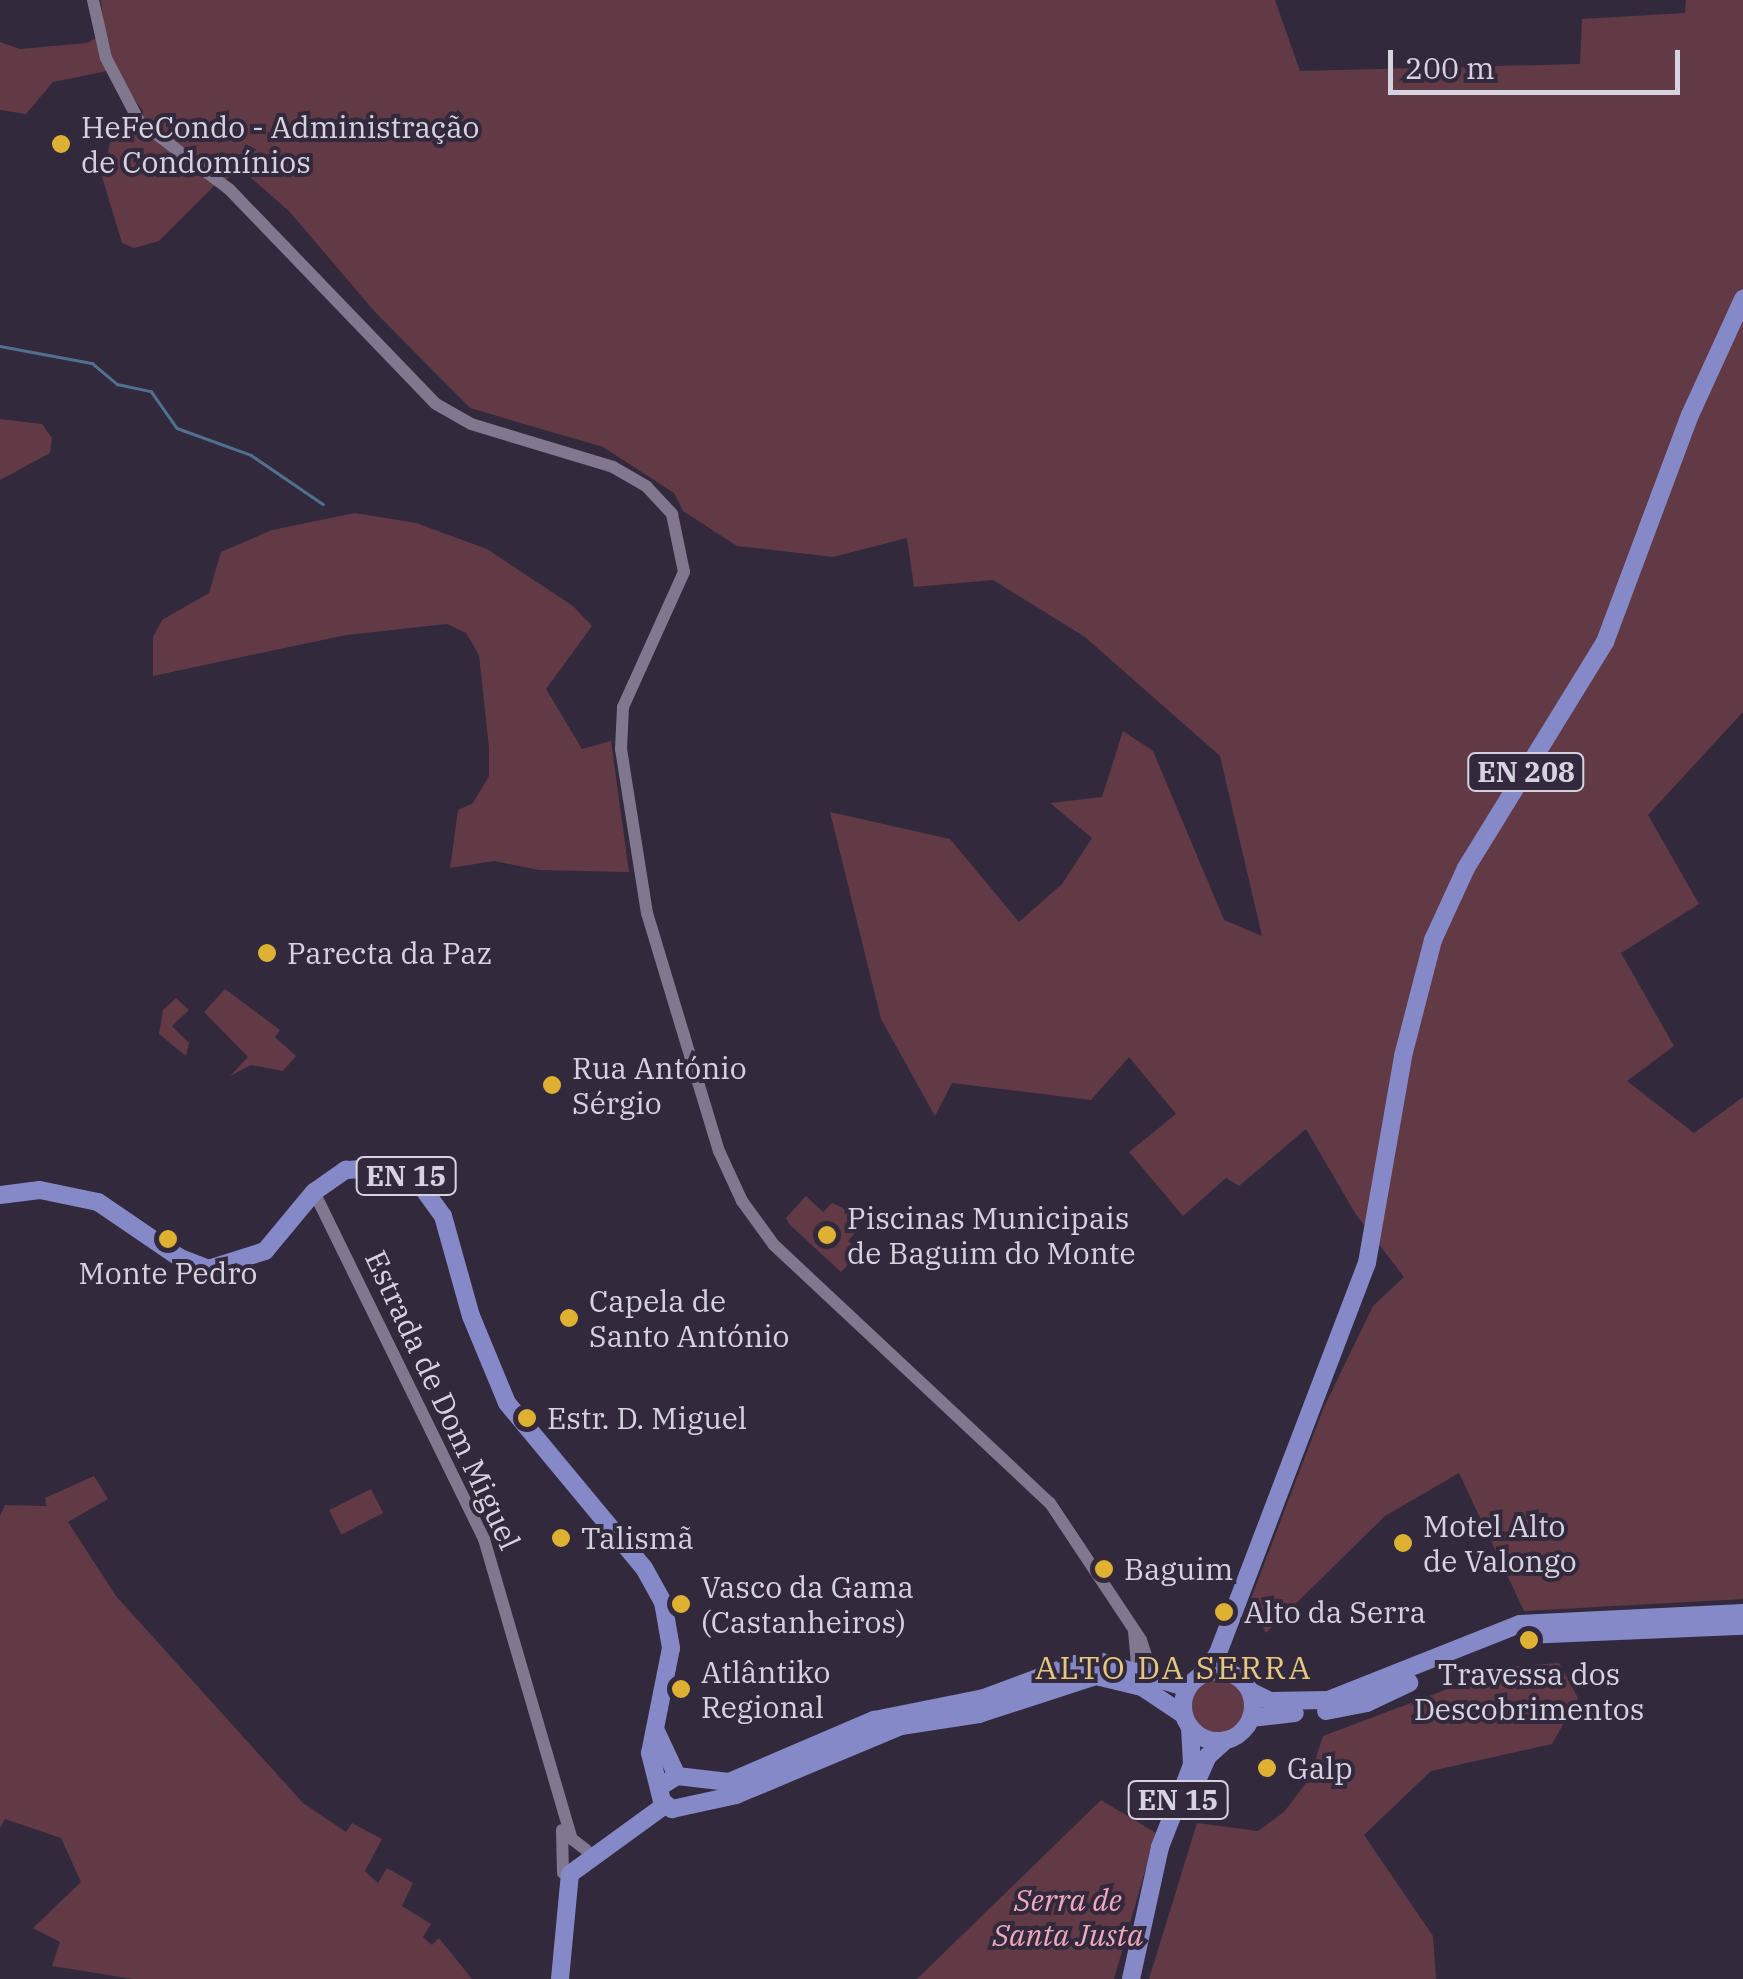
<!DOCTYPE html>
<html>
<head>
<meta charset="utf-8">
<style>
  body { margin:0 }
  #map { position:relative; width:1743px; height:1979px; overflow:hidden; background:#32293d; font-family:"IBM Plex Serif",serif }
  div>[style] { position:absolute }
  .green>* { inset:0; background:#613a45; transform-origin:0 0 }
  .round { border-radius:50% }
  .stream>* { height:2.5px; margin:-1.25px; padding:0 1.25px; transform-origin:1.25px; border-radius:1.25px; background:#51708e }
  .minor>* { height:12px; margin:-6px; padding:0 6px; transform-origin:6px; border-radius:6px; background:#81778f }
  .major>* { height:18px; margin:-9px; padding:0 9px; transform-origin:9px; border-radius:9px; background:#8589c7 }
  .major>.ring { margin:-9px; padding:0; box-sizing:content-box; background:none; border:18px solid #8589c7; border-radius:50% }
  .dots>* { width:28px; height:28px; translate:-50% -50%; box-sizing:border-box; border:5px solid #32293d; border-radius:50% }
  span { translate:-50% -50%; white-space:nowrap; text-align:center; line-height:1.15; -webkit-text-stroke:8px #32293d; paint-order:stroke }
  .shield-label span { padding:2px 8px; background:#32293d; border:2px solid; border-radius:8px; -webkit-text-stroke-width:0 }
  .shield-label { font-size:28px; color:#d7d2df; font-weight:700 }
  .poi-label { font-size:30px; color:#d7d2df }
  .left { translate:0 -50%; text-align:left }
  .street-label { font-size:30px; color:#d7d2df }
  .park-label { font-size:30px; color:#f1a8bc; font-style:italic }
  .neighbourhood-label { font-size:32px; color:#e7c77d; letter-spacing:2.5px }
  .scale { position:absolute; left:1388px; top:50px; width:292px; height:45px; box-sizing:border-box; border:5px solid #d7d2df; border-top:0; padding-left:12px; font-size:30px; line-height:35px; white-space:nowrap; color:#d7d2df; -webkit-text-stroke:8px #32293d; paint-order:stroke }
</style>
</head>
<body>
<div id="map">
  <div class="green">
    <i style="clip-path:polygon(101px 0,1275px 0,1300px 71px,1580px 64px,1582px 19px,1685px 13px,1686px 0,1743px 0,1743px 712px,1648px 815px,1699px 904px,1621px 953px,1674px 1046px,1627px 1081px,1694px 1133px,1743px 1097px,1743px 1599px,1524px 1611px,1459px 1473px,1385px 1516px,1266px 1633px,1250px 1601px,1324px 1407px,1373px 1306px,1404px 1277px,1355px 1213px,1306px 1129px,1239px 1186px,1226px 1178px,1183px 1216px,1129px 1152px,1176px 1114px,1129px 1057px,1091px 1100px,952px 1083px,935px 1116px,881px 1019px,830px 812px,950px 839px,1019px 922px,1062px 884px,1092px 838px,1050px 803px,1102px 797px,1123px 731px,1153px 751px,1224px 920px,1262px 936px,1220px 756px,1085px 637px,993px 580px,914px 587px,907px 538px,833px 557px,737px 546px,683px 511px,674px 493px,603px 447px,470px 408px,375px 312px,289px 211px,242px 170px,214px 186px,159px 241px,134px 248px,122px 243px,102px 177px,112px 135px,142px 132px,143px 111px,112px 70px,53px 82px,26px 114px,0 110px,0 42px,20px 49px,87px 43px,104px 34px)"></i>
    <i style="clip-path:polygon(0 419px,42px 424px,52px 438px,50px 453px,0 480px)"></i>
    <i style="clip-path:polygon(355px 513px,416px 523px,487px 549px,573px 606px,592px 626px,546px 689px,582px 749px,611px 741px,629px 872px,539px 870px,494px 861px,450px 868px,458px 810px,473px 803px,489px 776px,489px 748px,479px 655px,466px 633px,447px 624px,346px 635px,153px 676px,153px 637px,162px 620px,209px 593px,221px 552px,272px 530px)"></i>
    <i style="clip-path:polygon(225px 989px,280px 1030px,275px 1037px,296px 1056px,283px 1071px,251px 1065px,230px 1076px,248px 1057px,204px 1012px)"></i>
    <i style="clip-path:polygon(176px 998px,189px 1010px,172px 1026px,189px 1043px,186px 1056px,159px 1034px,163px 1010px)"></i>
    <i style="clip-path:polygon(806px 1196px,823px 1212px,832px 1203px,843px 1208px,859px 1228px,848px 1241px,860px 1252px,841px 1272px,789px 1224px,786px 1218px)"></i>
    <i style="clip-path:polygon(94px 1476px,108px 1499px,68px 1522px,116px 1596px,303px 1803px,346px 1832px,352px 1823px,382px 1839px,365px 1871px,378px 1883px,387px 1868px,413px 1883px,402px 1906px,431px 1924px,423px 1937px,432px 1945px,439px 1938px,472px 1979px,133px 1979px,52px 1966px,60px 1942px,33px 1928px,81px 1882px,61px 1838px,5px 1819px,0 1828px,0 1516px,5px 1505px,46px 1506px,45px 1498px)"></i>
    <i style="left:371px;top:1489px;width:27px;height:47px;rotate:63deg"></i>
    <i style="clip-path:polygon(1559px 1663px,1578px 1698px,1552px 1744px,1431px 1771px,1364px 1835px,1433px 1936px,1436px 1979px,1149px 1979px,1197px 1823px,1258px 1831px,1284px 1812px,1309px 1779px,1323px 1736px,1506px 1667px)"></i>
    <i class="round" style="left:1190px;top:1677px;width:58px;height:58px"></i>
    <i style="clip-path:polygon(1101px 1800px,1156px 1833px,1114px 1979px,917px 1979px)"></i>
  </div>
  <div class="stream">
    <i style="left:0;top:346px;width:94px;rotate:10.5deg"></i>
    <i style="left:92px;top:363px;width:33px;rotate:40deg"></i>
    <i style="left:117px;top:384px;width:35px;rotate:12deg"></i>
    <i style="left:151px;top:391px;width:45px;rotate:54.9deg"></i>
    <i style="left:177px;top:428px;width:79px;rotate:20deg"></i>
    <i style="left:251px;top:455px;width:87px;rotate:34.2deg"></i>
  </div>
  <div class="minor">
    <i style="left:93px;top:0;width:59px;rotate:77.4deg"></i>
    <i style="left:106px;top:58px;width:71px;rotate:62.4deg"></i>
    <i style="left:139px;top:121px;width:113px;rotate:37.1deg"></i>
    <i style="left:229px;top:189px;width:298px;rotate:46.1deg"></i>
    <i style="left:436px;top:404px;width:40px;rotate:29.7deg"></i>
    <i style="left:471px;top:424px;width:148px;rotate:16.8deg"></i>
    <i style="left:613px;top:467px;width:39px;rotate:30deg"></i>
    <i style="left:647px;top:487px;width:37px;rotate:47deg"></i>
    <i style="left:672px;top:514px;width:59px;rotate:78.3deg"></i>
    <i style="left:684px;top:572px;width:148px;rotate:114.3deg"></i>
    <i style="left:623px;top:707px;width:42px;rotate:92.7deg"></i>
    <i style="left:621px;top:749px;width:166px;rotate:81deg"></i>
    <i style="left:647px;top:913px;width:249px;rotate:73.2deg"></i>
    <i style="left:719px;top:1151px;width:55px;rotate:65.3deg"></i>
    <i style="left:742px;top:1201px;width:54px;rotate:54deg"></i>
    <i style="left:774px;top:1245px;width:378px;rotate:43.1deg"></i>
    <i style="left:1050px;top:1503px;width:164px;rotate:56.4deg"></i>
    <i style="left:1141px;top:1640px;width:42px;rotate:72deg"></i>
    <i style="left:314px;top:1192px;width:386px;rotate:63.9deg"></i>
    <i style="left:484px;top:1539px;width:313px;rotate:73.7deg"></i>
    <i style="left:572px;top:1839px;width:18px;rotate:38deg"></i>
    <i style="left:1134px;top:1631px;width:45px;rotate:84.9deg"></i>
    <i style="left:562px;top:1830px;width:43px;rotate:88.7deg"></i>
  </div>
  <div class="major">
    <i style="left:0;top:1195px;width:40px;rotate:-7.1deg"></i>
    <i style="left:40px;top:1190px;width:59px;rotate:11.7deg"></i>
    <i style="left:98px;top:1202px;width:99px;rotate:34.3deg"></i>
    <i style="left:180px;top:1258px;width:30px;rotate:21deg"></i>
    <i style="left:208px;top:1269px;width:60px;rotate:-17.5deg"></i>
    <i style="left:265px;top:1251px;width:77px;rotate:-50.3deg"></i>
    <i style="left:314px;top:1192px;width:39px;rotate:-35deg"></i>
    <i style="left:346px;top:1170px;width:37px;rotate:-3deg"></i>
    <i style="left:383px;top:1168px;width:39px;rotate:23deg"></i>
    <i style="left:419px;top:1183px;width:41px;rotate:54deg"></i>
    <i style="left:443px;top:1216px;width:104px;rotate:74.4deg"></i>
    <i style="left:471px;top:1316px;width:94px;rotate:67.5deg"></i>
    <i style="left:507px;top:1403px;width:214px;rotate:50.3deg"></i>
    <i style="left:644px;top:1568px;width:39px;rotate:61deg"></i>
    <i style="left:663px;top:1602px;width:47px;rotate:80.1deg"></i>
    <i style="left:671px;top:1648px;width:107px;rotate:101.3deg"></i>
    <i style="left:650px;top:1753px;width:49px;rotate:76deg"></i>
    <i style="left:662px;top:1801px;width:13px;rotate:39deg"></i>
    <i style="left:672px;top:1809px;width:66px;rotate:-12.3deg"></i>
    <i style="left:736px;top:1795px;width:179px;rotate:-22.7deg"></i>
    <i style="left:901px;top:1726px;width:79px;rotate:-8.7deg"></i>
    <i style="left:979px;top:1714px;width:123px;rotate:-18deg"></i>
    <i style="left:1096px;top:1676px;width:47px;rotate:13.4deg"></i>
    <i style="left:1142px;top:1687px;width:50px;rotate:33.7deg"></i>
    <i style="left:1525px;top:1635px;width:218px;rotate:-2.4deg"></i>
    <i class="ring" style="left:1183px;top:1671px;width:52px;height:52px"></i>
    <i style="left:1203px;top:1674px;width:26px;rotate:-54deg"></i>
    <i style="left:1218px;top:1653px;width:417px;rotate:-69.1deg"></i>
    <i style="left:1367px;top:1263px;width:210px;rotate:-80.1deg"></i>
    <i style="left:1403px;top:1056px;width:120px;rotate:-75.5deg"></i>
    <i style="left:1433px;top:940px;width:79px;rotate:-65.4deg"></i>
    <i style="left:1466px;top:868px;width:265px;rotate:-58.4deg"></i>
    <i style="left:1605px;top:642px;width:242px;rotate:-69.5deg"></i>
    <i style="left:1690px;top:415px;width:128px;rotate:-65.4deg"></i>
    <i style="left:1250px;top:1691px;width:22px;rotate:27deg"></i>
    <i style="left:1270px;top:1701px;width:58px;rotate:-1deg"></i>
    <i style="left:1328px;top:1700px;width:206px;rotate:-21.6deg"></i>
    <i style="left:1520px;top:1624px;width:223px;rotate:-2.8deg"></i>
    <i style="left:1326px;top:1711px;width:42px;rotate:-11deg"></i>
    <i style="left:1367px;top:1703px;width:47px;rotate:-25.5deg"></i>
    <i style="left:1251px;top:1718px;width:44px;rotate:-6.5deg"></i>
    <i style="left:655px;top:1729px;width:52px;rotate:64.9deg"></i>
    <i style="left:1195px;top:1785px;width:32px;rotate:-66deg"></i>
    <i style="left:1208px;top:1756px;width:24px;rotate:-42deg"></i>
    <i style="left:661px;top:1786px;width:19px;rotate:-32deg"></i>
    <i style="left:677px;top:1776px;width:52px;rotate:6.6deg"></i>
    <i style="left:729px;top:1782px;width:158px;rotate:-23.2deg"></i>
    <i style="left:874px;top:1720px;width:112px;rotate:-11.3deg"></i>
    <i style="left:984px;top:1698px;width:97px;rotate:-20.5deg"></i>
    <i style="left:1075px;top:1664px;width:27px;rotate:-4deg"></i>
    <i style="left:1102px;top:1662px;width:90px;rotate:16.8deg"></i>
    <i style="left:560px;top:1979px;width:105px;rotate:-84.6deg"></i>
    <i style="left:570px;top:1874px;width:117px;rotate:-36deg"></i>
    <i style="left:1131px;top:1979px;width:135px;rotate:-77.6deg"></i>
    <i style="left:1160px;top:1847px;width:88px;rotate:-68.7deg"></i>
    <i style="left:1192px;top:1765px;width:38px;rotate:-93deg"></i>
  </div>
  <div class="dots">
    <i style="left:61px;top:144px;background:#deb133"></i>
    <i style="left:267px;top:953px;background:#deb133"></i>
    <i style="left:552px;top:1085px;background:#deb133"></i>
    <i style="left:827px;top:1235px;background:#deb133"></i>
    <i style="left:168px;top:1239px;background:#deb133"></i>
    <i style="left:569px;top:1318px;background:#deb133"></i>
    <i style="left:527px;top:1418px;background:#deb133"></i>
    <i style="left:561px;top:1538px;background:#deb133"></i>
    <i style="left:1403px;top:1543px;background:#deb133"></i>
    <i style="left:1104px;top:1569px;background:#deb133"></i>
    <i style="left:681px;top:1604px;background:#deb133"></i>
    <i style="left:1224px;top:1612px;background:#deb133"></i>
    <i style="left:1529px;top:1640px;background:#deb133"></i>
    <i style="left:681px;top:1689px;background:#deb133"></i>
    <i style="left:1267px;top:1768px;background:#deb133"></i>
  </div>
  <div class="shield-label">
    <span style="left:1526px;top:772px">EN 208</span>
    <span style="left:406px;top:1176px">EN 15</span>
    <span style="left:1178px;top:1800px">EN 15</span>
  </div>
  <div class="poi-label">
    <span class="left" style="left:81px;top:144px">HeFeCondo - Administração<br>de Condomínios</span>
    <span class="left" style="left:287px;top:953px">Parecta da Paz</span>
    <span class="left" style="left:572px;top:1085px">Rua António<br>Sérgio</span>
    <span class="left" style="left:847px;top:1235px">Piscinas Municipais<br>de Baguim do Monte</span>
    <span style="left:168px;top:1273px">Monte Pedro</span>
    <span class="left" style="left:589px;top:1318px">Capela de<br>Santo António</span>
    <span class="left" style="left:547px;top:1418px">Estr. D. Miguel</span>
    <span class="left" style="left:1423px;top:1543px">Motel Alto<br>de Valongo</span>
    <span class="left" style="left:581px;top:1538px">Talismã</span>
    <span class="left" style="left:1124px;top:1569px">Baguim</span>
    <span class="left" style="left:701px;top:1604px">Vasco da Gama<br>(Castanheiros)</span>
    <span class="left" style="left:1244px;top:1612px">Alto da Serra</span>
    <span class="left" style="left:701px;top:1689px">Atlântiko<br>Regional</span>
    <span style="left:1529px;top:1691px">Travessa dos<br>Descobrimentos</span>
    <span class="left" style="left:1287px;top:1768px">Galp</span>
  </div>
  <div class="street-label">
    <span style="left:443px;top:1400px;rotate:65deg">Estrada de Dom Miguel</span>
  </div>
  <div class="park-label">
    <span style="left:1068px;top:1917px">Serra de<br>Santa Justa</span>
  </div>
  <div class="neighbourhood-label">
    <span style="left:1174px;top:1667px">ALTO DA SERRA</span>
  </div>
  <div class="scale">200 m</div>
</div>
</body>
</html>
